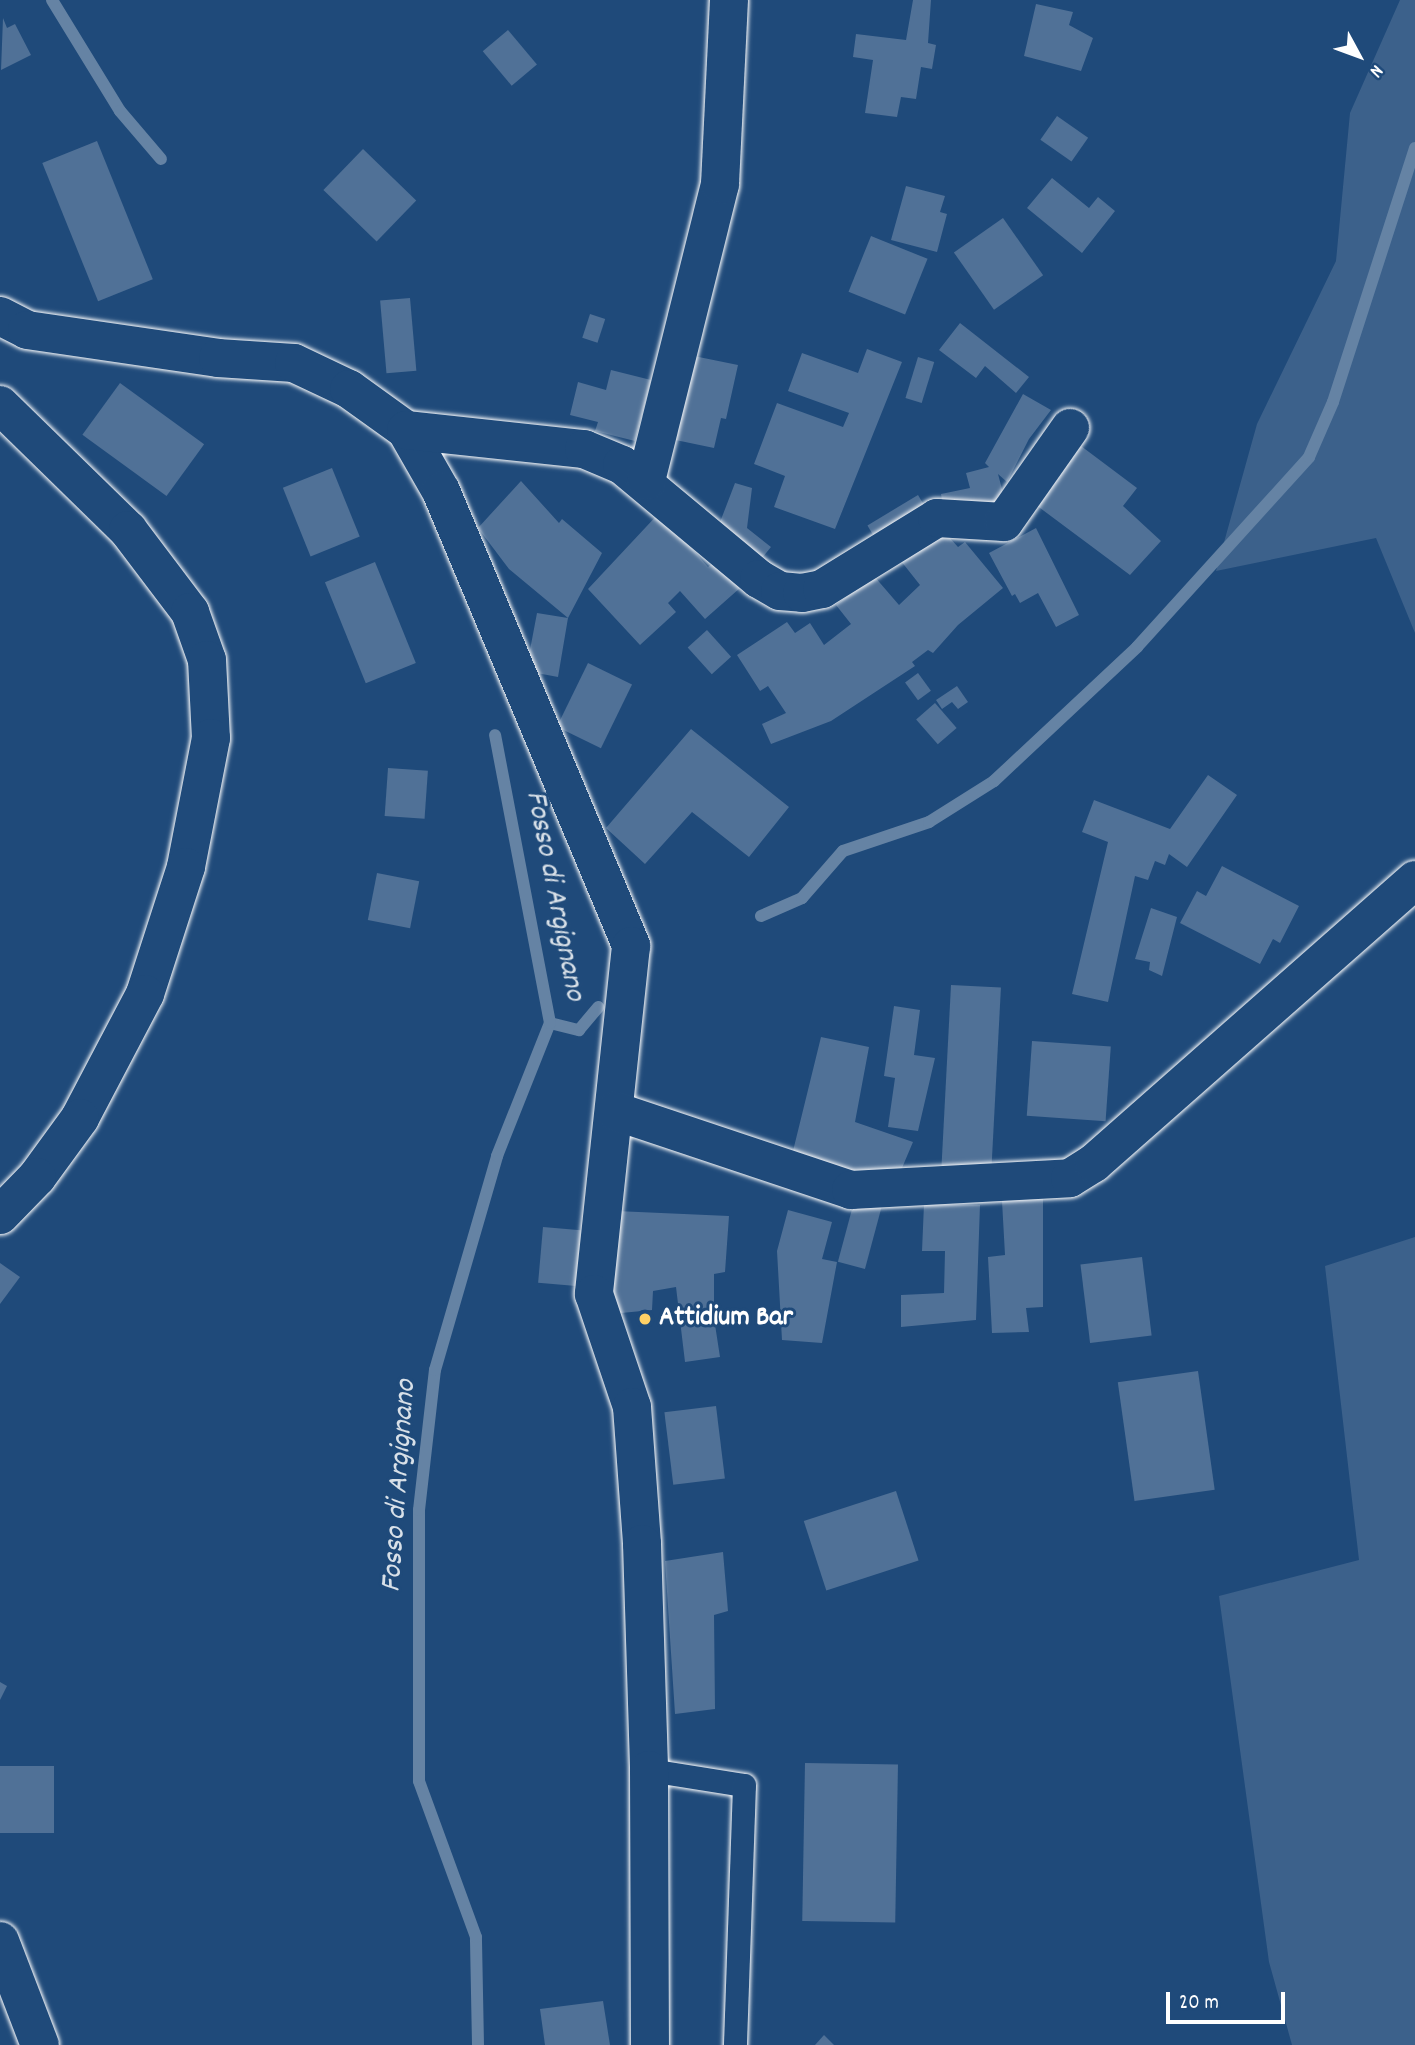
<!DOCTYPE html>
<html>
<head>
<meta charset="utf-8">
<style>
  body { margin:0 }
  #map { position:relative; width:1415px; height:2045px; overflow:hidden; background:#1f4a7a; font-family:Dekko,sans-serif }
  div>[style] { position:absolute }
  .green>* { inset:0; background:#3c618b }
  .stream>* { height:12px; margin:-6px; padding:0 6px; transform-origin:6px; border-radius:6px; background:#6583a4 }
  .building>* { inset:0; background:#507197; transform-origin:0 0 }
  .roads { filter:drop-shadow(0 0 2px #fff) drop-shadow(0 0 2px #fff) }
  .service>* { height:23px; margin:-11.5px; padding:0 11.5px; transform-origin:11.5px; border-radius:11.5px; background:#1f4a7a }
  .minor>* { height:38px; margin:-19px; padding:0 19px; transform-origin:19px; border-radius:19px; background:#1f4a7a }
  .dots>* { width:19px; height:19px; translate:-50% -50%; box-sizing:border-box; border:4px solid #1f4a7a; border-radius:50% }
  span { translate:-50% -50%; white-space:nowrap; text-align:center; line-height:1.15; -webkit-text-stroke:6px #1f4a7a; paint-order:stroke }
  .poi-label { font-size:28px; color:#fff; font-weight:700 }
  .left { translate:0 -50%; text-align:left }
  .water-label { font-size:30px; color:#d8e0e8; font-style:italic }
  .north { position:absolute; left:1324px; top:21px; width:70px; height:70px; -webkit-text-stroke:5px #1f4a7a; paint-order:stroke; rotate:131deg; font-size:19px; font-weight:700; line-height:28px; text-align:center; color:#fff }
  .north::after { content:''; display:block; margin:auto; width:24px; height:32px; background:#fff; clip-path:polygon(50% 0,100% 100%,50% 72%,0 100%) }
  .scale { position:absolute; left:1166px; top:1992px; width:119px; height:32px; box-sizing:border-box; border:4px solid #fff; border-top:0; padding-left:9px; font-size:21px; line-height:24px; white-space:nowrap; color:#fff; -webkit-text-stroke:5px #1f4a7a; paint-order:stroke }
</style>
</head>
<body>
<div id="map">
  <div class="green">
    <i style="clip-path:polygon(1400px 0,1415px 0,1415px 633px,1376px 538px,1216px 571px,1257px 424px,1336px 261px,1350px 113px)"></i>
    <i style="clip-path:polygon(1415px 1237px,1415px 2045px,1292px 2045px,1269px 1962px,1219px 1596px,1359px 1560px,1325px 1266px)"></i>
  </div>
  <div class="stream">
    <i style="left:52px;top:0;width:130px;rotate:58.5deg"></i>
    <i style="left:120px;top:111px;width:63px;rotate:49.5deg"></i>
    <i style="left:761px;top:916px;width:45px;rotate:-23.7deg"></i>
    <i style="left:802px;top:898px;width:62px;rotate:-48.9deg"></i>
    <i style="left:843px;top:851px;width:91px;rotate:-18.6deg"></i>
    <i style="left:929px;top:822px;width:77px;rotate:-32.2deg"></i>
    <i style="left:994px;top:781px;width:196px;rotate:-43.1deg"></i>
    <i style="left:1137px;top:647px;width:256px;rotate:-47.8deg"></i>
    <i style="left:1309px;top:457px;width:60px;rotate:-66.4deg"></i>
    <i style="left:1333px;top:402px;width:267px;rotate:-72.1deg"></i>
    <i style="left:550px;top:1023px;width:30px;rotate:14deg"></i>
    <i style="left:579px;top:1030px;width:30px;rotate:-50deg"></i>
    <i style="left:478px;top:2045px;width:108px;rotate:-91.1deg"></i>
    <i style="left:476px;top:1937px;width:166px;rotate:-110.1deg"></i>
    <i style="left:419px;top:1781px;width:271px;rotate:-90deg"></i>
    <i style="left:419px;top:1510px;width:141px;rotate:-83.5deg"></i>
    <i style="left:435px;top:1370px;width:223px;rotate:-73.8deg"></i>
    <i style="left:497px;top:1156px;width:143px;rotate:-68.3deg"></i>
    <i style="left:550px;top:1023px;width:293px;rotate:-100.8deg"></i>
  </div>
  <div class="building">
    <i style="clip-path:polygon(913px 0,931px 0,928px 43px,936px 45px,932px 69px,921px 67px,916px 99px,901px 97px,897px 117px,865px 113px,873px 60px,853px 57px,856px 34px,906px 40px)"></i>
    <i style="clip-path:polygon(1036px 4px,1073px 12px,1069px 25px,1093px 38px,1081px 71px,1024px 56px)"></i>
    <i style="clip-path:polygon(3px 18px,7px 28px,15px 24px,31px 55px,1px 70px)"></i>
    <i style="left:508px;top:30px;width:45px;height:33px;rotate:50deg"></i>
    <i style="left:1057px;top:116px;width:38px;height:29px;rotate:35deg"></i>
    <i style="left:97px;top:141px;width:149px;height:59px;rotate:68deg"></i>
    <i style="left:363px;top:149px;width:74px;height:57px;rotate:44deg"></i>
    <i style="clip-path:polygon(1052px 178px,1089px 208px,1098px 197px,1115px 211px,1082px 253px,1027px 208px)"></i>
    <i style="clip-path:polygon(906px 186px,945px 196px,940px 212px,947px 214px,937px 252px,891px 240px)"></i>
    <i style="left:1003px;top:218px;width:70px;height:60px;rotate:55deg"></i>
    <i style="left:871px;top:236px;width:61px;height:60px;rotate:22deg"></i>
    <i style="left:410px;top:298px;width:73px;height:30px;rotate:85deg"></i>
    <i style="left:590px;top:314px;width:16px;height:25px;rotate:18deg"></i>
    <i style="clip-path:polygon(960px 323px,1029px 377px,1016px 393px,985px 366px,976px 378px,939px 350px)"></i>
    <i style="clip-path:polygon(867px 349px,902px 362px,835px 529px,774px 507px,785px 476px,754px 464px,777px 403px,843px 427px,849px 413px,788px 391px,802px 353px,858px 373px)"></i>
    <i style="clip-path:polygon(684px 354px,738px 365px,726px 419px,721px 418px,714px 448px,666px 438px)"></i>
    <i style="left:918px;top:357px;width:17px;height:43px;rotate:17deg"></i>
    <i style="clip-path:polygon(611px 370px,651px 380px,635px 441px,595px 431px,598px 422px,570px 415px,578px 382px,606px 390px)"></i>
    <i style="left:120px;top:383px;width:104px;height:64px;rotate:36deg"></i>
    <i style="clip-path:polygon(1023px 394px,1051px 410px,1029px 439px,1007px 482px,998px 474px,1006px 504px,944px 512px,941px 494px,970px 488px,966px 473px,989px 467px,985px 463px)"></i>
    <i style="clip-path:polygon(1077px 443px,1137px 488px,1123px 506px,1161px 541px,1130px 575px,1032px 502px)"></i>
    <i style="left:332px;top:468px;width:74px;height:53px;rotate:68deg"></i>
    <i style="clip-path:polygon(521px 481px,559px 523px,562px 519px,602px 553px,568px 618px,558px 677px,526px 671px,537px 613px,568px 618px,509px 569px,478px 528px)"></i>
    <i style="clip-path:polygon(735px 483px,752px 488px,747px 528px,771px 547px,758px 563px,717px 530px)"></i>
    <i style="left:918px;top:495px;width:21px;height:59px;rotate:59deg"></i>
    <i style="clip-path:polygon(660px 512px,708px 567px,715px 561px,740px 588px,705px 619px,680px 591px,668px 603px,676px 612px,640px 645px,588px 589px)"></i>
    <i style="clip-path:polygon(939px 526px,958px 547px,965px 542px,1003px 588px,958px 625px,933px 653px,928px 650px,912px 662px,915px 666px,831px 721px,771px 744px,762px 724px,786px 713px,768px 686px,760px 691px,737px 655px,787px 622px,795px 633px,810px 623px,824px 645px,851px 624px,836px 605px,874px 576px,899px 605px,920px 585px,897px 556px)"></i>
    <i style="clip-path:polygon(1036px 528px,1079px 615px,1056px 627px,1038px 593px,1020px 603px,1015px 594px,1012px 596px,989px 553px)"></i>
    <i style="left:375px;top:562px;width:109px;height:54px;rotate:68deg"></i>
    <i style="left:707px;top:630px;width:36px;height:26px;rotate:48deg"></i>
    <i style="left:588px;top:663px;width:49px;height:71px;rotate:26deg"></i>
    <i style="left:918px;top:673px;width:22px;height:16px;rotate:54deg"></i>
    <i style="clip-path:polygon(957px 686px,968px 702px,958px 709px,952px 702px,942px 709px,936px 700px)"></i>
    <i style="left:935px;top:703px;width:33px;height:25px;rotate:49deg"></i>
    <i style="clip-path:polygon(691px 729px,789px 807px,749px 857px,692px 812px,645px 864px,606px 828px)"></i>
    <i style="left:388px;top:768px;width:40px;height:48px;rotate:4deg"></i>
    <i style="clip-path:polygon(1208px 775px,1237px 795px,1187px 867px,1169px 854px,1165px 865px,1155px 861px,1148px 880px,1135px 876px,1108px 1002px,1072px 994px,1108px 842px,1082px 832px,1094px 800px,1170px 829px)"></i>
    <i style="clip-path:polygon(1222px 866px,1299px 906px,1280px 943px,1273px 939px,1260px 964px,1180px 923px,1197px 891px,1206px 896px)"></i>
    <i style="left:377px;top:873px;width:43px;height:48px;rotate:11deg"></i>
    <i style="clip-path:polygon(1151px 908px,1177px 917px,1162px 976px,1149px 970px,1150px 962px,1135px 959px)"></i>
    <i style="left:951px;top:985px;width:50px;height:189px;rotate:3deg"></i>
    <i style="clip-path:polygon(894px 1006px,920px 1010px,914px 1055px,935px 1058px,918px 1131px,888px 1127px,895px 1078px,884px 1076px)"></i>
    <i style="clip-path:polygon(821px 1037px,869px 1047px,855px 1122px,913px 1142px,899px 1175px,841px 1169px,793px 1151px)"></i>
    <i style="left:1032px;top:1041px;width:79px;height:75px;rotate:4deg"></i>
    <i style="left:855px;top:1198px;width:28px;height:66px;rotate:15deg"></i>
    <i style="clip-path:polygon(1043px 1198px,1043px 1307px,1026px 1308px,1029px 1332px,992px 1333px,988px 1257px,1005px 1255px,1002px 1201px)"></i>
    <i style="clip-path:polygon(924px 1204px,980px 1205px,976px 1320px,901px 1327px,901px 1295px,944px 1293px,945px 1251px,922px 1251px)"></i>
    <i style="clip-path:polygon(788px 1210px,832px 1222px,822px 1259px,837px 1262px,822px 1343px,782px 1340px,777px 1251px)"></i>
    <i style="clip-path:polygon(616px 1211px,729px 1216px,725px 1272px,714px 1274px,714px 1318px,720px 1357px,685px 1362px,676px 1287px,653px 1291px,652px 1310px,611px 1314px)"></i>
    <i style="left:543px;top:1227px;width:38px;height:56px;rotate:5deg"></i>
    <i style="left:1142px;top:1257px;width:79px;height:62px;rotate:83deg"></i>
    <i style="clip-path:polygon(0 1263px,20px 1277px,0 1304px)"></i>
    <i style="left:1198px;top:1371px;width:120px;height:81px;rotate:82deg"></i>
    <i style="left:716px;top:1406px;width:73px;height:52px;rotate:83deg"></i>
    <i style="left:896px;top:1491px;width:73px;height:97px;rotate:72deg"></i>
    <i style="clip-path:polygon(723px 1552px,728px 1611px,714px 1615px,715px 1709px,675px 1714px,665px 1561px)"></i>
    <i style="clip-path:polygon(0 1682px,7px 1686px,0 1700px)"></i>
    <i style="left:805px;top:1763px;width:93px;height:158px;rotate:1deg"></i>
    <i style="left:0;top:1766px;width:54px;height:67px"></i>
    <i style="clip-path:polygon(603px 2001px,610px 2045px,545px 2045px,540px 2009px)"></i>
    <i style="clip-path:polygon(824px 2035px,834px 2045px,815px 2045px)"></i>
  </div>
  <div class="roads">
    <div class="service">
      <i style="left:649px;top:1770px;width:96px;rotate:9deg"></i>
      <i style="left:744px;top:1785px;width:260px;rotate:92deg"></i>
    </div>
    <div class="minor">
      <i style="left:0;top:316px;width:30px;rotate:27deg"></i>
      <i style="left:27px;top:330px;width:193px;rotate:8.3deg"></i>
      <i style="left:218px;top:358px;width:76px;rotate:3.8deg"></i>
      <i style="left:294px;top:363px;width:61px;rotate:25.3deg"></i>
      <i style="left:349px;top:389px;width:70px;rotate:35.7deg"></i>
      <i style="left:406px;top:430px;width:70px;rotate:60.2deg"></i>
      <i style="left:441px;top:491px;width:493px;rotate:67.3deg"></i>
      <i style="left:631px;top:946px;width:350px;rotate:96.1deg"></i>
      <i style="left:594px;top:1294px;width:119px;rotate:71.4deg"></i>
      <i style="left:632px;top:1407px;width:137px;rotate:85.8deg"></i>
      <i style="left:642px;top:1544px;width:226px;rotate:88.2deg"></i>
      <i style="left:649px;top:1770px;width:275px;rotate:89.8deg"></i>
      <i style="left:0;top:405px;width:179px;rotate:44.3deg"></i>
      <i style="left:128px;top:530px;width:103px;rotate:52.9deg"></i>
      <i style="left:190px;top:612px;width:51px;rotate:70.5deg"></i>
      <i style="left:207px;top:660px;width:78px;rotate:87.1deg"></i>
      <i style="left:211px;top:738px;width:131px;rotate:101deg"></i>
      <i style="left:186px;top:867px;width:133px;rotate:107.9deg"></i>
      <i style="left:145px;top:994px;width:140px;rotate:117.7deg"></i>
      <i style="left:80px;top:1118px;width:73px;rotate:126.1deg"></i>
      <i style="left:37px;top:1177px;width:53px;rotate:134.2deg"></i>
      <i style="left:406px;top:430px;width:179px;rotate:6.1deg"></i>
      <i style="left:584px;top:449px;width:41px;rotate:22.8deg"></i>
      <i style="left:622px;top:465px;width:178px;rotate:39.8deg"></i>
      <i style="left:759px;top:579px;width:24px;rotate:30deg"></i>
      <i style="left:780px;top:591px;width:22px;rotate:5deg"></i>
      <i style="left:802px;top:593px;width:20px;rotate:-11deg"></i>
      <i style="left:822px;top:589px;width:135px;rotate:-31.7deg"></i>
      <i style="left:937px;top:518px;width:67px;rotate:3.4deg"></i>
      <i style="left:1004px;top:522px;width:115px;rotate:-54.9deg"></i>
      <i style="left:646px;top:481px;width:306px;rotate:-76deg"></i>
      <i style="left:720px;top:184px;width:184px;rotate:-87.2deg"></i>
      <i style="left:615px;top:1111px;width:249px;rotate:18.5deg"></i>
      <i style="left:851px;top:1190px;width:219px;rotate:-3.1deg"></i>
      <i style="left:1070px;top:1178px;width:28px;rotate:-32deg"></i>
      <i style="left:1094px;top:1163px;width:428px;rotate:-41.4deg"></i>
      <i style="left:0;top:1941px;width:111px;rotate:69deg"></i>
    </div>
  </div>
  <div class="dots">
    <i style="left:645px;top:1319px;background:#ffd166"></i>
  </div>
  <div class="poi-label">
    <span class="left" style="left:659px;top:1319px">Attidium Bar</span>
  </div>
  <div class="water-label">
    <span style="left:553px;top:896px;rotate:79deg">Fosso di Argignano</span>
    <span style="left:401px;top:1486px;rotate:-86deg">Fosso di Argignano</span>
  </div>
  <div class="north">N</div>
  <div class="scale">20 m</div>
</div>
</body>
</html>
